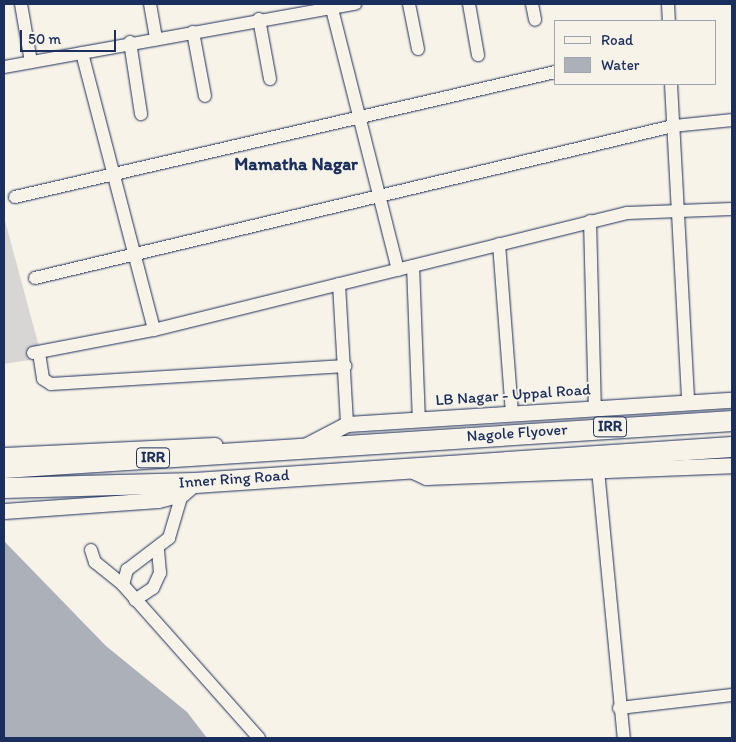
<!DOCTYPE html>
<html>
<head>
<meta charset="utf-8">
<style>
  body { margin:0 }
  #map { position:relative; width:736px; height:742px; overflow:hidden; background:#f7f3e8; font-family:Itim,sans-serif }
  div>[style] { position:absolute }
  .green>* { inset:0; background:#d7d6d4 }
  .water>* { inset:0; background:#acb0b9 }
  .roads { filter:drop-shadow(0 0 1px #1b2f5e) drop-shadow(0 0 1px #1b2f5e) }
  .minor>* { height:12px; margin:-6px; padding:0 6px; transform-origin:6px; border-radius:6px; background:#f7f3e8 }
  .tertiary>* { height:15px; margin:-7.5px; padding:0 7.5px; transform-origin:7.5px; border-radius:7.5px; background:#f7f3e8 }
  .trunk>* { height:20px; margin:-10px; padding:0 10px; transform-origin:10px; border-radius:10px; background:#f7f3e8 }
  span { translate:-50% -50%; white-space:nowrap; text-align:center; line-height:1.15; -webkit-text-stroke:4px #f7f3e8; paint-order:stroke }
  .shield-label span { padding:1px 4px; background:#f7f3e8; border:1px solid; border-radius:4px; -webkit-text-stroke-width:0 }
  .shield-label { font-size:15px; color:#1b2f5e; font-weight:700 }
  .street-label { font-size:16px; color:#1b2f5e }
  .neighbourhood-label { font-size:18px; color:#1b2f5e; font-weight:700 }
  .frame { position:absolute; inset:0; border:5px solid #1b2f5e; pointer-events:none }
  .legend { position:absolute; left:554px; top:20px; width:162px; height:65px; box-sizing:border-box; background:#f7f3e8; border:1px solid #9fa5b1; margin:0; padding:6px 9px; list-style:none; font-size:15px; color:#1b2f5e }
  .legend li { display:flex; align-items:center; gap:10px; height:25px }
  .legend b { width:25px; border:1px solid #9fa5b1 }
  .scale { position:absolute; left:20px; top:30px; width:96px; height:22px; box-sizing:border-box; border:2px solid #1b2f5e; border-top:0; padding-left:6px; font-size:15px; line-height:18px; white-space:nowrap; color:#1b2f5e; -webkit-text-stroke:4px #f7f3e8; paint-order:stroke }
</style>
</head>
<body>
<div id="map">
  <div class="green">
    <i style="clip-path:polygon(4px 217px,42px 358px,4px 364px)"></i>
  </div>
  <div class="water">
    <i style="clip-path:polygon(4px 541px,106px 646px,187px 712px,207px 738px,4px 738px)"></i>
  </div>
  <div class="roads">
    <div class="minor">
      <i style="left:21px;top:4px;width:59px;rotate:80.2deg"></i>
      <i style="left:150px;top:4px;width:36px;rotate:80deg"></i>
      <i style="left:409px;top:4px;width:46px;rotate:78.7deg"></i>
      <i style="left:469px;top:4px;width:52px;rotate:80deg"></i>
      <i style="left:532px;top:4px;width:16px;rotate:79deg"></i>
      <i style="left:668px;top:4px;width:17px;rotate:87deg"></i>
      <i style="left:332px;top:9px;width:269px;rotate:75.8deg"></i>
      <i style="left:259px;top:19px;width:61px;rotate:79.6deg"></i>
      <i style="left:193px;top:32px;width:65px;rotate:79.4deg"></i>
      <i style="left:130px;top:42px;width:73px;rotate:81.3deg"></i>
      <i style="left:82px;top:53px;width:286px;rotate:75.4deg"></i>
      <i style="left:4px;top:67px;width:357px;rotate:-10.2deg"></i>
      <i style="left:671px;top:84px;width:319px;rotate:86.9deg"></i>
      <i style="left:15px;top:197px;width:554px;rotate:-13.03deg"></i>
      <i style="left:590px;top:221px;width:186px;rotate:88.5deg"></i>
      <i style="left:499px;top:244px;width:169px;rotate:85.6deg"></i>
      <i style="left:413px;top:266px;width:153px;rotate:87.8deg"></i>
      <i style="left:35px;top:278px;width:656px;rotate:-13.4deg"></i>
      <i style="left:673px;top:126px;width:59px;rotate:-5.8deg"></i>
      <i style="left:339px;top:284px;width:140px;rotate:86.7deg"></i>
      <i style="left:33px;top:353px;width:123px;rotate:-10.8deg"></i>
      <i style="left:154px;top:330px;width:487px;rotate:-13.9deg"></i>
      <i style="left:627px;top:213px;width:105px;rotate:-2.2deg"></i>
      <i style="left:39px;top:353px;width:26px;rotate:81deg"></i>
      <i style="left:43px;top:379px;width:9px;rotate:32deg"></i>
      <i style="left:51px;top:384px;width:295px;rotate:-3.5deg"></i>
      <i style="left:598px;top:470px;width:269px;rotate:84.5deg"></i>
      <i style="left:91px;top:550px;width:13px;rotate:72deg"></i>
      <i style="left:95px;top:562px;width:36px;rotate:39deg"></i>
      <i style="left:123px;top:585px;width:16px;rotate:-75deg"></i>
      <i style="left:127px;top:570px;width:53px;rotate:-37.3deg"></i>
      <i style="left:169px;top:538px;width:46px;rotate:-73.5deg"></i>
      <i style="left:123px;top:585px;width:205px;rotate:48.4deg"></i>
      <i style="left:135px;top:600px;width:22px;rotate:-34deg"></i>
      <i style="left:153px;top:588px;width:17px;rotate:-65deg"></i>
      <i style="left:160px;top:573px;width:25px;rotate:-95deg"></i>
      <i style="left:619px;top:708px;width:114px;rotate:-6.6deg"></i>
    </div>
    <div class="tertiary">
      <i style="left:305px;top:446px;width:47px;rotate:-27.6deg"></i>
      <i style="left:347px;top:424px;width:386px;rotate:-3.6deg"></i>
      <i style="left:4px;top:455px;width:211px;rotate:-2.7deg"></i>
      <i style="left:415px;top:472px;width:12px;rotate:24deg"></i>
      <i style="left:426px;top:477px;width:306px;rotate:-2.2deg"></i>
      <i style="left:4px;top:511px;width:154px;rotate:-4.1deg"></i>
      <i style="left:158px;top:500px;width:25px;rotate:-14deg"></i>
      <i style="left:182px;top:494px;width:17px;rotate:-40deg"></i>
    </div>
    <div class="trunk">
      <i style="left:4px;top:468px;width:730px;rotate:-3.69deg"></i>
      <i style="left:4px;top:488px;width:191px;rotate:-1.5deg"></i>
      <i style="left:195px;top:483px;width:538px;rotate:-3.84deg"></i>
    </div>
  </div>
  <div class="shield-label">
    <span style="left:610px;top:427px">IRR</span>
    <span style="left:153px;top:458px">IRR</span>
  </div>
  <div class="street-label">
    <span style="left:513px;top:395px;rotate:-4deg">LB Nagar - Uppal Road</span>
    <span style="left:517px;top:433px;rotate:-4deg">Nagole Flyover</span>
    <span style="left:234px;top:479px;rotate:-4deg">Inner Ring Road</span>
  </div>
  <div class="neighbourhood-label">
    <span style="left:296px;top:164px">Mamatha Nagar</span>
  </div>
  <div class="frame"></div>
  <ul class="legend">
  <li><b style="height:6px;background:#f7f3e8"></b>Road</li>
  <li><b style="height:14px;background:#acb0b9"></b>Water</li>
  </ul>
  <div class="scale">50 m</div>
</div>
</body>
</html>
